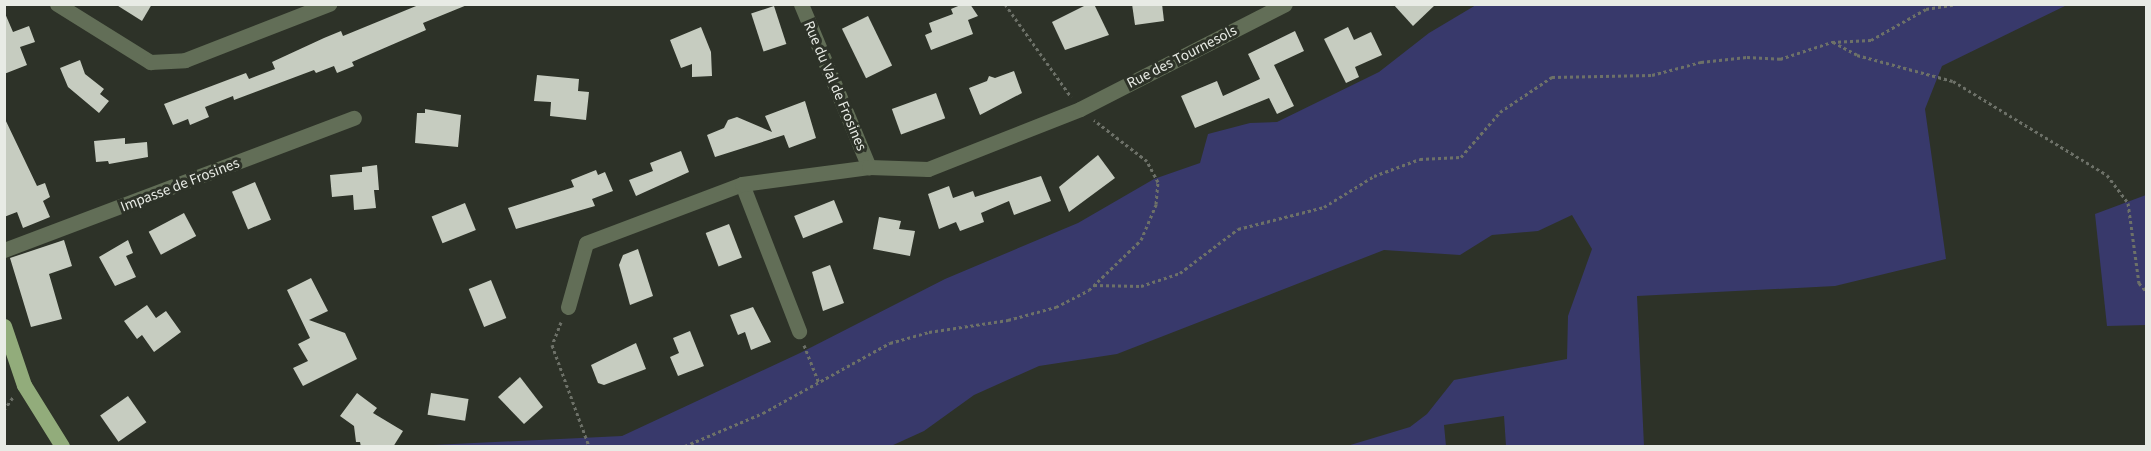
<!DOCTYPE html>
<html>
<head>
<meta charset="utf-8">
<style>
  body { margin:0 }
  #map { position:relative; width:2151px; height:451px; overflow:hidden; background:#2d3228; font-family:"Source Sans 3",sans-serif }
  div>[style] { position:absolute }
  .green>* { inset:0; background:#38396b }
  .building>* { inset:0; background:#c6ccc0; transform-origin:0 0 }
  .path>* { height:3px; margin-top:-1.5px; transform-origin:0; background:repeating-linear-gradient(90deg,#6d7168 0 3px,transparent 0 6px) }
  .minor>* { height:15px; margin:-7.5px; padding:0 7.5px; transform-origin:7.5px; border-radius:7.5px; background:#626e57 }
  .major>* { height:15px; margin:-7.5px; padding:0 7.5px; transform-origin:7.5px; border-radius:7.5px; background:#92ac7b }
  span { translate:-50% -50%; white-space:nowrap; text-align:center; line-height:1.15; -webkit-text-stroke:6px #2d3228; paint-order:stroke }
  .street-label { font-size:15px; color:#e8ebe5 }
  .frame { position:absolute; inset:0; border:6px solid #e8ebe5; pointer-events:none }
</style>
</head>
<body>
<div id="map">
  <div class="green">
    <i style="clip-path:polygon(1476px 5px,2067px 5px,1942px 66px,1925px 109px,1946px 259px,1835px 286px,1637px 296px,1644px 446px,1506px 446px,1504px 416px,1444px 425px,1446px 446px,1347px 446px,1410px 427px,1427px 414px,1454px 380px,1567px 359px,1568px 316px,1592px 249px,1572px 215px,1538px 231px,1492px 235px,1460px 255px,1384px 250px,1117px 354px,1039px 366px,974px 395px,924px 431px,891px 446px,433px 445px,622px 436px,800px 353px,945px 279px,1078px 223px,1154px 179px,1200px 163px,1208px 134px,1250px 123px,1277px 122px,1379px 72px,1429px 33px)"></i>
    <i style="clip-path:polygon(2146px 195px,2146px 325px,2107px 326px,2095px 214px)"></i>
  </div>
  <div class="building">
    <i style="clip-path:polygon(115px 4px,152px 4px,142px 21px)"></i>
    <i style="clip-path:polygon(421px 4px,467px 5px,423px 23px,426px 30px,352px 62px,354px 66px,337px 73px,334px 66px,316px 73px,314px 70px,234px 100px,233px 96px,205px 107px,209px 117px,190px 125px,188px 119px,173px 125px,164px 104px,246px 73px,249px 79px,275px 69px,272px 62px,324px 38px,341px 31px,343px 36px)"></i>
    <i style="clip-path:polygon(963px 4px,970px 4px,978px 16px,968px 20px,973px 34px,931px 50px,925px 35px,932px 32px,929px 23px,953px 14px,951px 9px)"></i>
    <i style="clip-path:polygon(1088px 4px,1094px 4px,1109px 35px,1065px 50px,1052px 22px)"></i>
    <i style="clip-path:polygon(1132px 4px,1162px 4px,1164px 21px,1135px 25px)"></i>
    <i style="clip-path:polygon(1393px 4px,1436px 4px,1413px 26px)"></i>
    <i style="left:774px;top:6px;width:40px;height:24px;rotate:72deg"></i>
    <i style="clip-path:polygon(4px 11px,13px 32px,29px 26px,35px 42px,20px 47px,27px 65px,4px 74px)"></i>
    <i style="left:868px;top:16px;width:55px;height:29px;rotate:64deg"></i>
    <i style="clip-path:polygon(701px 27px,711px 52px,712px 76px,692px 77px,692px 64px,681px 68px,670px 40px)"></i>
    <i style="clip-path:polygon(1348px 27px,1354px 40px,1371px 32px,1382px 55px,1355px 67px,1359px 77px,1346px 83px,1324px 39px)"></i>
    <i style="clip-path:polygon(1295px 31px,1304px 51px,1274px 65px,1294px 106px,1277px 114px,1269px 98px,1195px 128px,1181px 96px,1217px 81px,1223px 96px,1260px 79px,1248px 54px)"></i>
    <i style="clip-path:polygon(80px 60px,85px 74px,104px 89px,100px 94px,109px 101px,99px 113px,68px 87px,60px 68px)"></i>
    <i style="clip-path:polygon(1014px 71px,1022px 93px,980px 115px,969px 88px,987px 81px,989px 76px,995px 78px)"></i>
    <i style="clip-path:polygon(537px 75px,579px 79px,578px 91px,589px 92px,586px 120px,550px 116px,551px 102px,534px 101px)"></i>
    <i style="left:936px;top:93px;width:27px;height:47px;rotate:70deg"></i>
    <i style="clip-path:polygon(805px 101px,816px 138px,789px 148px,784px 135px,715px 157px,707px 135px,724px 128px,728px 120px,737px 117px,772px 132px,765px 116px)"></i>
    <i style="clip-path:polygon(425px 109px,461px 115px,458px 147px,415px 143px,417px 113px,425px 113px)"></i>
    <i style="clip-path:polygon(4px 117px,37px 186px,45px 183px,50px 197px,43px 201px,50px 217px,23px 228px,17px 212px,4px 217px)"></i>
    <i style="clip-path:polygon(125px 138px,125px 144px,147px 142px,148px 157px,109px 164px,108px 161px,96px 162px,94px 141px)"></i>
    <i style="clip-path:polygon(681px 151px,689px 172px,636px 196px,629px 180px,653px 171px,650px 163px)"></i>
    <i style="clip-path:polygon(1098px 155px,1115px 178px,1069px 212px,1059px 187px)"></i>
    <i style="clip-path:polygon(377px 165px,379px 190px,374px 190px,376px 208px,354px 210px,353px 195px,332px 197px,330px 175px,362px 172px,362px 167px)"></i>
    <i style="clip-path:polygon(596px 170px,598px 175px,605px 172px,613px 191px,592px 199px,595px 206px,516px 229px,508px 208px,574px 187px,571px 180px)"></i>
    <i style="clip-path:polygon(1041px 176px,1051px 201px,1014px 215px,1009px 201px,981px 213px,984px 222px,960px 231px,956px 222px,939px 229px,928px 194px,949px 186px,953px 198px,973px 191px,975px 197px)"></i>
    <i style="left:255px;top:182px;width:41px;height:25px;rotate:67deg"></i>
    <i style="left:834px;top:200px;width:24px;height:43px;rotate:68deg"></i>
    <i style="left:465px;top:203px;width:29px;height:36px;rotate:68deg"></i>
    <i style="left:184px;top:213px;width:26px;height:40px;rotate:62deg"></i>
    <i style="clip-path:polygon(879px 217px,901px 221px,899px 229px,915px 231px,910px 256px,873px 249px)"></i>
    <i style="left:729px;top:224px;width:36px;height:25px;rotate:69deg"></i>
    <i style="clip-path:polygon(64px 240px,72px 266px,49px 274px,62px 319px,31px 327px,10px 258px)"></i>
    <i style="clip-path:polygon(128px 240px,133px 253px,126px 256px,136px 277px,115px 286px,99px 257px)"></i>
    <i style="clip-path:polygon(638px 249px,653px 296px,630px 305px,619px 265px,623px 255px)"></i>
    <i style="clip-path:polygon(830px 265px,844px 303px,823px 311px,812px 272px)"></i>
    <i style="clip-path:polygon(311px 278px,328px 311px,309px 320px,345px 333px,357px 359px,303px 386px,293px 368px,308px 361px,298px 344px,310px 338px,287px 290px)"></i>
    <i style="left:491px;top:280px;width:41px;height:24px;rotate:68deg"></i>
    <i style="clip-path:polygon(147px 305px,156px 318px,166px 311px,181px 332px,154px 352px,142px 335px,137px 339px,124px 321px)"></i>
    <i style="clip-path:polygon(753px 307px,771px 342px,751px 350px,745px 332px,738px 335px,730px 315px)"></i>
    <i style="clip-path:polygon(690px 331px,704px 366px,678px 376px,670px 357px,679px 353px,673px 338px)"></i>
    <i style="clip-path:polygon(636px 343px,646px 369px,604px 385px,598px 383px,591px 365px)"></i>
    <i style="clip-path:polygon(520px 377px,543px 407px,524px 424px,498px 397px)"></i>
    <i style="clip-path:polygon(357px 393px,377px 408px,373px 413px,403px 431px,393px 447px,361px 447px,360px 442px,356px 442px,354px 426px,340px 416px)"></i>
    <i style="left:431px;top:393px;width:38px;height:22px;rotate:9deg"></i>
    <i style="left:128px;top:396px;width:32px;height:34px;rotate:55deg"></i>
  </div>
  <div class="path">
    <i style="left:1005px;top:4px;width:114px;rotate:54.6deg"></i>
    <i style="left:1833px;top:42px;width:27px;rotate:28deg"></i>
    <i style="left:1857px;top:55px;width:99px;rotate:15.2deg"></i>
    <i style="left:1953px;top:81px;width:180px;rotate:31.4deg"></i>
    <i style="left:2107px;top:175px;width:35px;rotate:53deg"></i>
    <i style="left:2128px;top:203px;width:81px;rotate:82.2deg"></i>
    <i style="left:2139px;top:283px;width:11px;rotate:49deg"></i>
    <i style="left:1094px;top:285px;width:47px;rotate:1.2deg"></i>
    <i style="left:1141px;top:286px;width:41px;rotate:-18.4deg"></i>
    <i style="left:1180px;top:273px;width:73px;rotate:-37.2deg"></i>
    <i style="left:1238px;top:229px;width:89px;rotate:-14.3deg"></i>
    <i style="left:1324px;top:207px;width:59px;rotate:-31.8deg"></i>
    <i style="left:1374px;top:176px;width:49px;rotate:-20.3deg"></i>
    <i style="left:1420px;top:159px;width:41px;rotate:-2.8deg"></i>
    <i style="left:1461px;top:157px;width:60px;rotate:-49.1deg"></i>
    <i style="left:1500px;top:112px;width:63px;rotate:-33.9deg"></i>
    <i style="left:1552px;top:77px;width:100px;rotate:-1.1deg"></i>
    <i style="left:1652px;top:75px;width:51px;rotate:-14.9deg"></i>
    <i style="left:1701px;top:62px;width:46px;rotate:-6.2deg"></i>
    <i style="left:1747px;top:57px;width:33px;rotate:3deg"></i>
    <i style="left:1780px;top:59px;width:55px;rotate:-18.1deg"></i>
    <i style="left:1832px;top:42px;width:39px;rotate:-3deg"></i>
    <i style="left:1871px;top:40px;width:63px;rotate:-29.4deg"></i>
    <i style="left:1926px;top:9px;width:30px;rotate:-9deg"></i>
    <i style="left:561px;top:322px;width:25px;rotate:111deg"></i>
    <i style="left:552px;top:345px;width:108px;rotate:69.9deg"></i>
    <i style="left:804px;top:345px;width:41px;rotate:68.5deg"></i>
    <i style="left:4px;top:410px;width:16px;rotate:-55deg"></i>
    <i style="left:685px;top:446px;width:85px;rotate:-22.9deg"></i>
    <i style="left:763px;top:413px;width:145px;rotate:-28.9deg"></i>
    <i style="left:890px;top:343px;width:41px;rotate:-15.8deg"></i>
    <i style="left:929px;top:332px;width:80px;rotate:-8.6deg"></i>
    <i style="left:1008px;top:320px;width:50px;rotate:-15.2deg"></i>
    <i style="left:1056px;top:307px;width:37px;rotate:-27deg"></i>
    <i style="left:1089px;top:290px;width:72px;rotate:-43.9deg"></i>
    <i style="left:1141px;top:240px;width:39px;rotate:-67deg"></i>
    <i style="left:1156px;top:204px;width:22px;rotate:-85deg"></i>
    <i style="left:1158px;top:182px;width:24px;rotate:-118deg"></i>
    <i style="left:1147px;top:161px;width:67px;rotate:-142.3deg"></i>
  </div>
  <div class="minor">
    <i style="left:57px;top:4px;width:110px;rotate:31.9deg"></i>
    <i style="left:150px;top:62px;width:35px;rotate:-3deg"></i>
    <i style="left:185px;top:60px;width:155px;rotate:-21.3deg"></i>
    <i style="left:801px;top:4px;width:177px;rotate:67.4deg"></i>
    <i style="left:742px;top:184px;width:158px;rotate:68.8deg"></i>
    <i style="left:4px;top:250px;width:374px;rotate:-20.7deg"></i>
    <i style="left:568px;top:307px;width:66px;rotate:-74.3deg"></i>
    <i style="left:586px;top:243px;width:167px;rotate:-20.7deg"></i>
    <i style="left:742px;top:184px;width:128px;rotate:-7.6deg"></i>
    <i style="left:869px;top:167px;width:59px;rotate:1.9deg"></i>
    <i style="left:928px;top:169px;width:163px;rotate:-21.5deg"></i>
    <i style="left:1080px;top:109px;width:230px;rotate:-27.1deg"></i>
  </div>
  <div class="major">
    <i style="left:4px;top:326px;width:62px;rotate:71.3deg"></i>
    <i style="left:24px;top:385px;width:72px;rotate:58.1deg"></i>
  </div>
  <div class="street-label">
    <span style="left:1182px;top:57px;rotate:-27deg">Rue des Tournesols</span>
    <span style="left:835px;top:86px;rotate:67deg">Rue du Val de Frosines</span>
    <span style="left:180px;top:185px;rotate:-21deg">Impasse de Frosines</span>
  </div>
  <div class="frame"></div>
</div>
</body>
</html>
